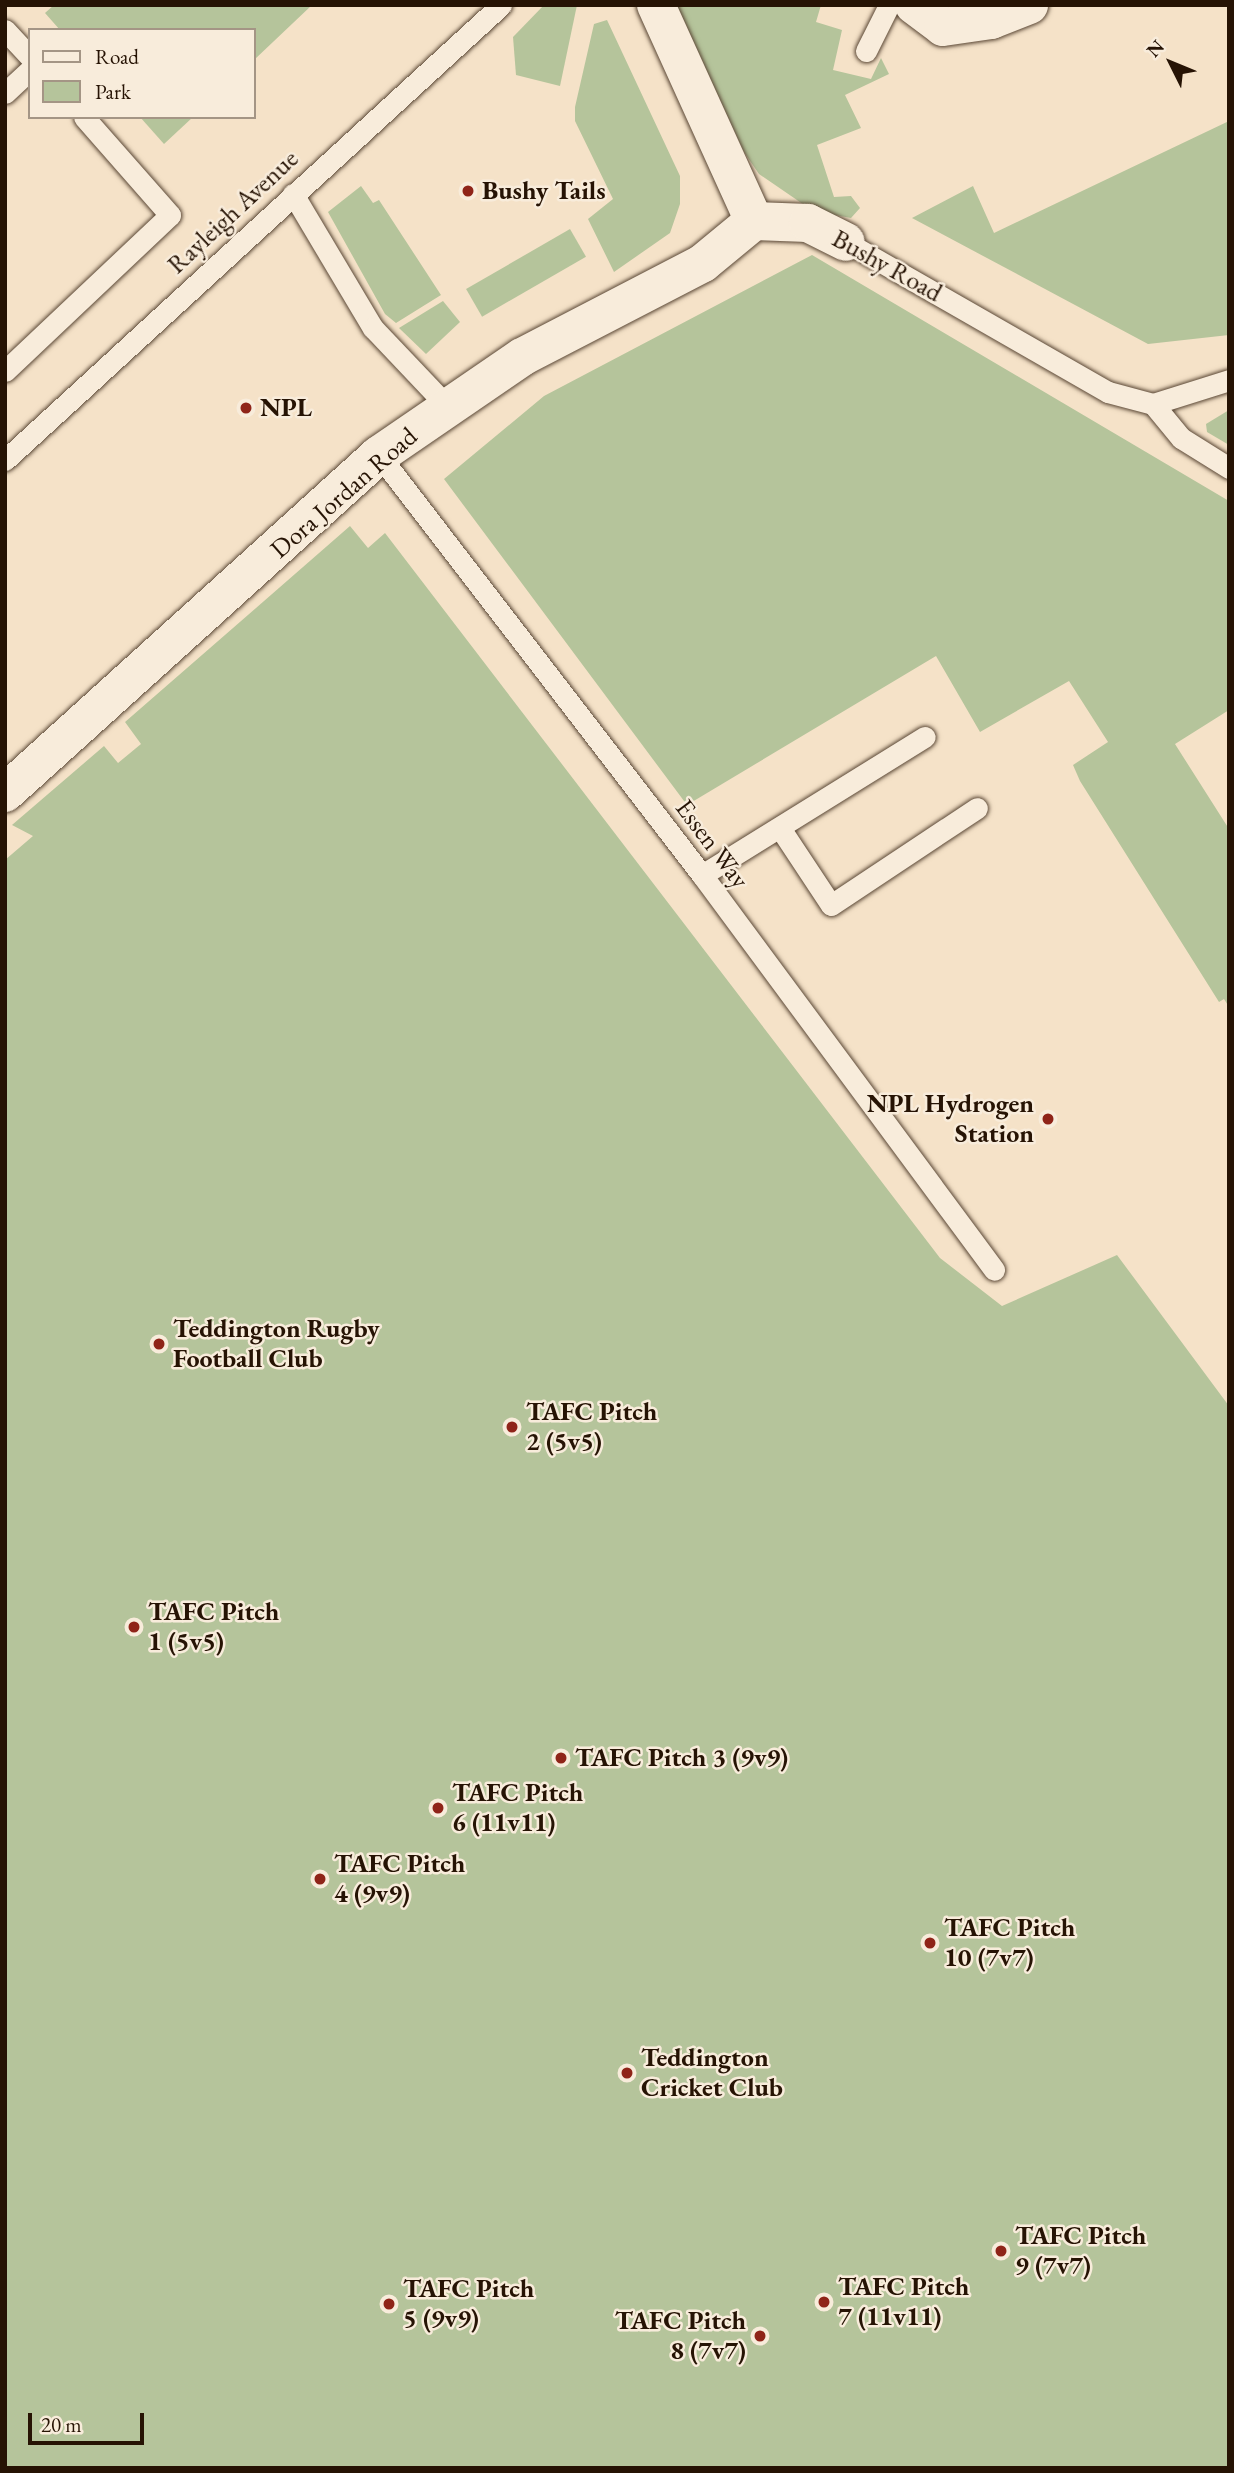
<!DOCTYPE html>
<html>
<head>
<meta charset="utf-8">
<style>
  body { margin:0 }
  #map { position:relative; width:1234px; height:2473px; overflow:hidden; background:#f5e2c8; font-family:"EB Garamond",serif }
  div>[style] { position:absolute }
  .green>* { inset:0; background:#b5c49b; transform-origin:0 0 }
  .roads { filter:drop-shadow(0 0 2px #5a4735) drop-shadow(0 0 2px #5a4735) }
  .service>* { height:21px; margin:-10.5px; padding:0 10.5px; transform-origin:10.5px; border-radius:10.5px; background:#f8ecdb }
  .minor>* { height:38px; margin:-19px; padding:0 19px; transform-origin:19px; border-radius:19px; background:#f8ecdb }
  .dots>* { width:19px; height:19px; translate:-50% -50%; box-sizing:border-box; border:4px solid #f8ecdb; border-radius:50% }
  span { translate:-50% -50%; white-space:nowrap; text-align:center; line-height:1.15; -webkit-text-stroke:5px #f8ecdb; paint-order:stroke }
  .poi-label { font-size:26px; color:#261304; font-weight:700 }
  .left { translate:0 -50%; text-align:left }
  .right { translate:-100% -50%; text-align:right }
  .street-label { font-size:26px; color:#261304 }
  .frame { position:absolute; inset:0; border:7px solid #261304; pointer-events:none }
  .legend { position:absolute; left:28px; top:28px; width:228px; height:91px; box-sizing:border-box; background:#f8ecdb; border:2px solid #a49585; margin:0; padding:9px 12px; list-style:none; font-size:21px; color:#261304 }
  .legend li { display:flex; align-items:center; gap:14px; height:35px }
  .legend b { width:35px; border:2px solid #a49585 }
  .north { position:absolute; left:1136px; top:28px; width:70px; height:70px; -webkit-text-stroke:5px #f8ecdb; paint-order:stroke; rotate:313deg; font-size:19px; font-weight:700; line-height:28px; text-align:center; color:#261304 }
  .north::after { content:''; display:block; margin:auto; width:24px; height:32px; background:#261304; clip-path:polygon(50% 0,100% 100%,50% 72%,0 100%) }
  .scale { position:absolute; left:28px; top:2413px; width:116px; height:32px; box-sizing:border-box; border:4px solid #261304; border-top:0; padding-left:9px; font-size:21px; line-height:24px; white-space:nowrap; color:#261304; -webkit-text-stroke:5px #f8ecdb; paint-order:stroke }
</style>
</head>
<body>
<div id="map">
  <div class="green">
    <i style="clip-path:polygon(54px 5px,312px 5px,254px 60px,254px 30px,60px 30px,45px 13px)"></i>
    <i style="clip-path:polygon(544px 5px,577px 5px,560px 86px,516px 75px,513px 37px)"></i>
    <i style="clip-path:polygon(677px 5px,821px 5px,816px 22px,842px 30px,833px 70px,871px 79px,881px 58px,889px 74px,845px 95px,861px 128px,817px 145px,834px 197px,851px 196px,860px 208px,851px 218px,813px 211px,759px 174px,744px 152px)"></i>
    <i style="clip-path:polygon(607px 20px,680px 176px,680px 204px,670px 233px,614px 272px,588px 219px,613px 199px,575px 121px,575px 107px,594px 24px)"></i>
    <i style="clip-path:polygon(140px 117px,193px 117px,164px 144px)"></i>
    <i style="clip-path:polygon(1229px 121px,1229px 335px,1148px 344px,912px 218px,973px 186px,994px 233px)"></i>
    <i style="clip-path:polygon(361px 186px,373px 203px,379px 200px,441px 295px,396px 323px,385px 314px,328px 212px)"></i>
    <i style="left:570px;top:229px;width:32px;height:120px;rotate:60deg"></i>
    <i style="clip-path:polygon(812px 255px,1229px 501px,1229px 710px,1175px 744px,1229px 829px,1229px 1007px,1224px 999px,1219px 1002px,1080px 781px,1073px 765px,1108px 742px,1069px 681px,980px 732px,936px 656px,687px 805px,444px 479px,544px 396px)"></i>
    <i style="clip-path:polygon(443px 301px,460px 322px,426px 354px,399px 328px)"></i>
    <i style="clip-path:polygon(1229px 410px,1229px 445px,1207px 432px,1206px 424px)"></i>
    <i style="clip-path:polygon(350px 526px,368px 548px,385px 533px,940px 1258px,1002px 1306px,1117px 1255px,1229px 1406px,1229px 2468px,5px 2468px,5px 860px,33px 836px,12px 825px,104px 746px,118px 763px,141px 744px,125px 722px)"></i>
  </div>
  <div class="roads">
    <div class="service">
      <i style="left:5px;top:30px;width:37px;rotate:47deg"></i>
      <i style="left:866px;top:51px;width:51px;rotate:-63.4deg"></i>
      <i style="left:5px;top:93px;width:34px;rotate:-43deg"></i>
      <i style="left:293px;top:194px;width:156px;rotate:59.2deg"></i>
      <i style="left:373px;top:328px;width:109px;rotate:46.5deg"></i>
      <i style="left:846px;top:242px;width:302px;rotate:29.8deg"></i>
      <i style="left:1108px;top:392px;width:47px;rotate:14.9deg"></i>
      <i style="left:1153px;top:404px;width:80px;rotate:-17.5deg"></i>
      <i style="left:5px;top:371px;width:227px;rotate:-43.4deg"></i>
      <i style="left:170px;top:215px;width:130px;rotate:-131.3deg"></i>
      <i style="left:1153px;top:404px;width:44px;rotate:50.5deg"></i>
      <i style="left:1181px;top:438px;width:57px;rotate:32deg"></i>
      <i style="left:379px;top:455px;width:530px;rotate:52.44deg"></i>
      <i style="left:702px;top:875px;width:491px;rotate:53.5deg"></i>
      <i style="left:5px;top:460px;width:673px;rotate:-42.53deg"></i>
      <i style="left:780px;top:828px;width:92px;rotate:56.5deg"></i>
      <i style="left:831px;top:905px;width:175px;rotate:-33.6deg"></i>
      <i style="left:702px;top:875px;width:262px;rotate:-31.8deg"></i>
    </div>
    <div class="minor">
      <i style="left:656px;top:5px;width:237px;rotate:65.6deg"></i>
      <i style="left:754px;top:221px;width:54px;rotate:2.1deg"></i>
      <i style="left:808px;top:223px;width:42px;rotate:26.6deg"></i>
      <i style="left:914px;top:5px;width:36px;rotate:37deg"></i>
      <i style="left:943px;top:27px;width:49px;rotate:-8.3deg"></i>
      <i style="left:991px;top:20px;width:41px;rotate:-21.5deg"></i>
      <i style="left:5px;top:793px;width:504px;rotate:-42.11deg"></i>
      <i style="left:379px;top:455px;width:173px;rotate:-34.4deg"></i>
      <i style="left:522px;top:357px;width:204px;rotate:-27.4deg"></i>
      <i style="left:703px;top:263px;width:66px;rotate:-39.5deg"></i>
    </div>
  </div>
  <div class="dots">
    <i style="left:468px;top:191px;background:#8f2418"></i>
    <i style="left:246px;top:408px;background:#8f2418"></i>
    <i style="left:1048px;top:1119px;background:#8f2418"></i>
    <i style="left:159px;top:1344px;background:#8f2418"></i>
    <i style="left:512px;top:1427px;background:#8f2418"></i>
    <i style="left:134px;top:1627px;background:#8f2418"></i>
    <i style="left:561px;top:1758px;background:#8f2418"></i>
    <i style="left:438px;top:1808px;background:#8f2418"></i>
    <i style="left:320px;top:1879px;background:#8f2418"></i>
    <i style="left:930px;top:1943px;background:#8f2418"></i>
    <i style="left:627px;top:2073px;background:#8f2418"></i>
    <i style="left:1001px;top:2251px;background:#8f2418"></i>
    <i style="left:824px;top:2302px;background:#8f2418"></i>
    <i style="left:389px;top:2304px;background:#8f2418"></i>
    <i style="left:760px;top:2336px;background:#8f2418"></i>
  </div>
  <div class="poi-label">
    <span class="left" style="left:482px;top:191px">Bushy Tails</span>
    <span class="left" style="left:260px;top:408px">NPL</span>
    <span class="right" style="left:1034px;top:1119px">NPL Hydrogen<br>Station</span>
    <span class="left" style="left:173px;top:1344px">Teddington Rugby<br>Football Club</span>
    <span class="left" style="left:526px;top:1427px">TAFC Pitch<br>2 (5v5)</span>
    <span class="left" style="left:148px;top:1627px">TAFC Pitch<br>1 (5v5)</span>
    <span class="left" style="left:575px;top:1758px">TAFC Pitch 3 (9v9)</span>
    <span class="left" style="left:452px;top:1808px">TAFC Pitch<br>6 (11v11)</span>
    <span class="left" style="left:334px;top:1879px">TAFC Pitch<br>4 (9v9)</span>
    <span class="left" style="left:944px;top:1943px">TAFC Pitch<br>10 (7v7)</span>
    <span class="left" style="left:641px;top:2073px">Teddington<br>Cricket Club</span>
    <span class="left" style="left:1015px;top:2251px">TAFC Pitch<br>9 (7v7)</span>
    <span class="left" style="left:838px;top:2302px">TAFC Pitch<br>7 (11v11)</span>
    <span class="left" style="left:403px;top:2304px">TAFC Pitch<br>5 (9v9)</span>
    <span class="right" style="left:746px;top:2336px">TAFC Pitch<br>8 (7v7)</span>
  </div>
  <div class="street-label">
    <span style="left:233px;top:212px;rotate:-43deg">Rayleigh Avenue</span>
    <span style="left:887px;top:266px;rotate:29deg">Bushy Road</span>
    <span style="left:344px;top:493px;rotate:-41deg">Dora Jordan Road</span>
    <span style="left:712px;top:844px;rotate:53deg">Essen Way</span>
  </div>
  <div class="frame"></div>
  <ul class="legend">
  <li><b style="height:9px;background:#f8ecdb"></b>Road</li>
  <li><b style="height:19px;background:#b5c49b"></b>Park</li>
  </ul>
  <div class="north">N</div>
  <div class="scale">20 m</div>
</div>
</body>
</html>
